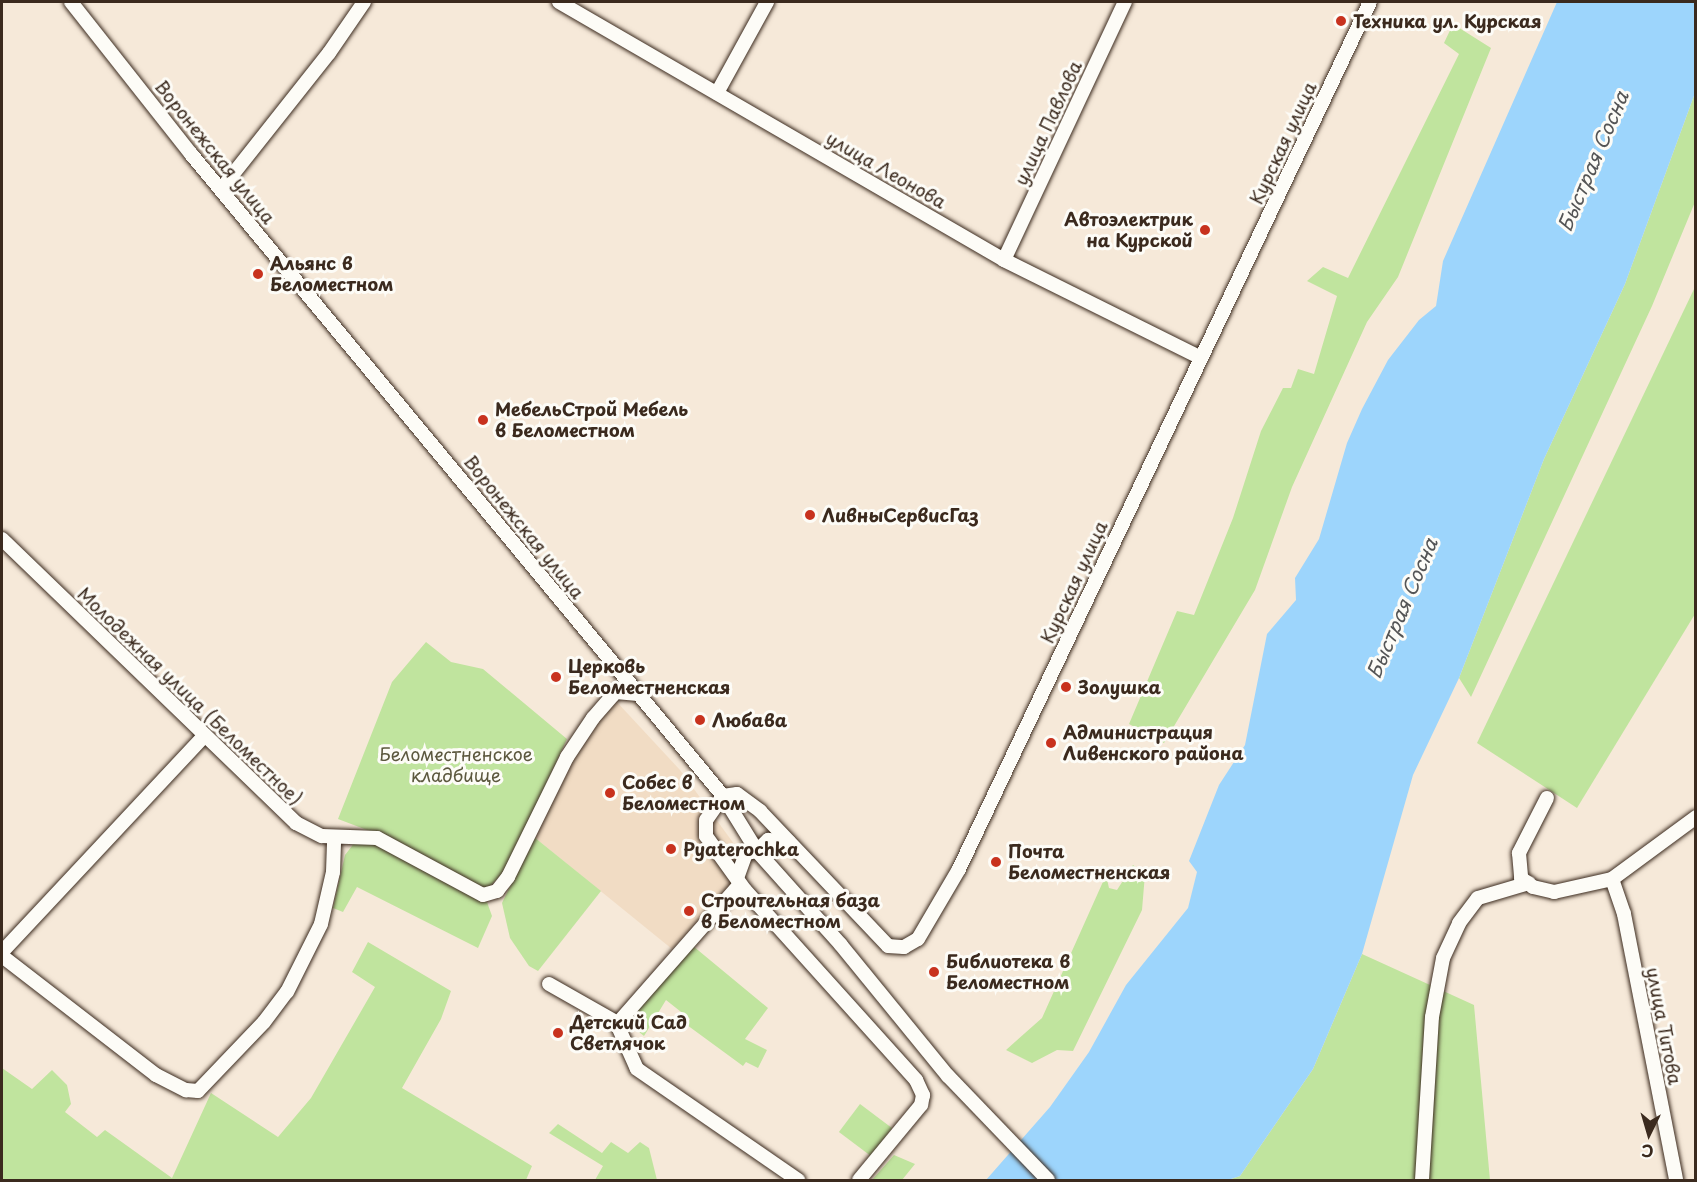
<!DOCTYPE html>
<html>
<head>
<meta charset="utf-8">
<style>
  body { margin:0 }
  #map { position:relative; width:1697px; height:1182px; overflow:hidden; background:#f6e9d9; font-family:"Playpen Sans",sans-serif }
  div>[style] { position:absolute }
  .built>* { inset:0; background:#f1dcc4 }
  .green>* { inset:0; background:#c0e49e; transform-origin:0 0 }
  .water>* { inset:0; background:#9dd5fc }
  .roads { filter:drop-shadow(0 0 2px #3b2a1e) drop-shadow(0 0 2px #3b2a1e) }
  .minor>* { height:14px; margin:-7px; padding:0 7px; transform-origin:7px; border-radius:7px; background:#fdfcf7 }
  .dots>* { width:16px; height:16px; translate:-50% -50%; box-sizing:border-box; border:3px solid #fdfcf7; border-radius:50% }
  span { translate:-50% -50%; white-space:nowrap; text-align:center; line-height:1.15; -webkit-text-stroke:6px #fdfcf7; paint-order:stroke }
  .poi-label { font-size:18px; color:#3b2a1e; font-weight:700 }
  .left { translate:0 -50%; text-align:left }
  .right { translate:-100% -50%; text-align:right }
  .street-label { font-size:18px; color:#3b2a1e }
  .park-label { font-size:18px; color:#5c583e }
  .water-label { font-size:20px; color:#545556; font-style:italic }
  .frame { position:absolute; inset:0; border:3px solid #3b2a1e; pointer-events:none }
  .north { position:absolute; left:1619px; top:1104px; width:60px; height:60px; -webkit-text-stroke:4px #fdfcf7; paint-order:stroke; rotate:185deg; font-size:16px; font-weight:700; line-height:24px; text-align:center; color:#3b2a1e }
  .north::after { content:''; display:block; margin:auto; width:21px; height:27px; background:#3b2a1e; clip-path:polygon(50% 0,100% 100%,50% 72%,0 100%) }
</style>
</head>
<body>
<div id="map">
  <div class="built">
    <i style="clip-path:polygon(615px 700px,680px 770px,737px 848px,732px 886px,672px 949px,534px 837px,580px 745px)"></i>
  </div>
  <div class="green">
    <i style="clip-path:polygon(1453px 24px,1491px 48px,1398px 277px,1367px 322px,1292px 487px,1255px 590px,1164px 743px,1129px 724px,1177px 611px,1194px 615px,1233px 518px,1261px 431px,1283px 388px,1291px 388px,1298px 369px,1314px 374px,1337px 296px,1307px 281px,1323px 267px,1348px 278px,1459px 54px,1444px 43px)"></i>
    <i style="clip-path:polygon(1695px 93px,1695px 202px,1652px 306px,1471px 697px,1459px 678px,1544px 459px,1625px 284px)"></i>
    <i style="clip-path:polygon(1695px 287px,1695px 614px,1577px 808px,1477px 743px)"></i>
    <i style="clip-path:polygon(426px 642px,451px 662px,483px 669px,567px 739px,505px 871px,488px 888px,475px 887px,388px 838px,338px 819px,392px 682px)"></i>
    <i style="clip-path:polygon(534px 837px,601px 891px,538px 971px,529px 966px,510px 938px,502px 903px)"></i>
    <i style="clip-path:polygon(369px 841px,487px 902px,492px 916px,478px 948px,357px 887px,343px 912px,333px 908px,345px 855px,355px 842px)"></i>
    <i style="clip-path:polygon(1133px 865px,1145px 874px,1142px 910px,1073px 1051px,1057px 1050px,1032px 1063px,1006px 1050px,1042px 1018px,1106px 875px,1109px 888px,1117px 890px)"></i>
    <i style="clip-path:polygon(368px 942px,451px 991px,441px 1019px,402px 1088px,532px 1166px,526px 1180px,2px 1180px,2px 1068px,32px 1089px,52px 1070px,67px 1085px,71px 1104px,65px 1112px,97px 1137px,105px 1130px,172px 1178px,211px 1093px,278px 1137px,311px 1098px,375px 987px,352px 972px)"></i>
    <i style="clip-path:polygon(693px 946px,768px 1008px,745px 1039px,767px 1050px,758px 1068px,746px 1062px,743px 1066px,687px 1025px,690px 1019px,666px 1000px,644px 1036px,628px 1023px)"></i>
    <i style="clip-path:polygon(1362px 954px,1474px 1005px,1490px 1180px,1228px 1180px,1240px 1176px,1313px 1069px)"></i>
    <i style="left:860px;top:1104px;width:40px;height:35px;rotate:37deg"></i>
    <i style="clip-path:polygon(558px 1124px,602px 1153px,611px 1142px,628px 1153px,640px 1142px,649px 1148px,657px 1180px,595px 1180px,603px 1166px,549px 1133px)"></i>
    <i style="clip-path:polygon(894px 1155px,915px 1164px,902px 1180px,872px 1180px)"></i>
  </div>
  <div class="water">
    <i style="clip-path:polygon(1557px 2px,1695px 2px,1695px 93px,1625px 284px,1544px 459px,1459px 678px,1413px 775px,1362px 954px,1313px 1069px,1240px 1176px,1228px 1180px,986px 1180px,1050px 1107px,1089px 1052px,1126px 985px,1188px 908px,1197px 872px,1189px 861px,1219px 785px,1245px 745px,1267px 634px,1296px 600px,1295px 578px,1319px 539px,1347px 443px,1362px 409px,1388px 360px,1419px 320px,1436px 306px,1443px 261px)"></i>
  </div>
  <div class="roads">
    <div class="minor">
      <i style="left:71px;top:2px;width:194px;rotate:51.7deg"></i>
      <i style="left:191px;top:154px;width:834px;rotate:50.35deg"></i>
      <i style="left:723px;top:796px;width:65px;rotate:58.3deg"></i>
      <i style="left:757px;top:851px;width:126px;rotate:48.2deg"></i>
      <i style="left:841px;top:945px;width:169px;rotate:50.8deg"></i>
      <i style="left:948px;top:1076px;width:144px;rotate:46.1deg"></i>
      <i style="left:559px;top:2px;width:514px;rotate:30.1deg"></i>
      <i style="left:1004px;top:260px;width:220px;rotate:26.4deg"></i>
      <i style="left:717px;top:93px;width:104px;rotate:-61.2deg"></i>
      <i style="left:222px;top:188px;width:172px;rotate:-51.6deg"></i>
      <i style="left:329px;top:53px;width:62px;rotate:-55.5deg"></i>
      <i style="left:1004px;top:260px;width:285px;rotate:-64.9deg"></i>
      <i style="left:2px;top:539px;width:409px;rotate:44deg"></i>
      <i style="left:296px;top:823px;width:29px;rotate:27deg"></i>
      <i style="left:322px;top:836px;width:55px;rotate:2.1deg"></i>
      <i style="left:377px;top:838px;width:120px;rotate:28.3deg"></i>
      <i style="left:483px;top:895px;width:15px;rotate:-16deg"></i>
      <i style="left:497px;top:891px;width:18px;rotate:-52deg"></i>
      <i style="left:508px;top:877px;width:134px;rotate:-63.8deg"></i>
      <i style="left:567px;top:757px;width:47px;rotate:-56.3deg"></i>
      <i style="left:593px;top:718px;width:35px;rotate:-49deg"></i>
      <i style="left:616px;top:692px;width:22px;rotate:5deg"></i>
      <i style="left:723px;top:796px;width:14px;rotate:-8deg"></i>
      <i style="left:737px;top:794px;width:29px;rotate:36deg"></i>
      <i style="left:760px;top:811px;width:186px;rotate:46.5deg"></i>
      <i style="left:888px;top:946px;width:16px;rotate:4deg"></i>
      <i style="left:904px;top:947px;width:16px;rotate:-30deg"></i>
      <i style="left:918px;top:939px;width:81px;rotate:-59.6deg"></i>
      <i style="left:959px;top:869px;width:959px;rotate:-64.64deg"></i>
      <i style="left:723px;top:796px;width:29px;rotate:125deg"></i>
      <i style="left:706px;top:820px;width:16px;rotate:90deg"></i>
      <i style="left:706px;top:836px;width:67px;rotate:54.2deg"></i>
      <i style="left:745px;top:890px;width:256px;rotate:48deg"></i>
      <i style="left:916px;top:1080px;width:17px;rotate:65deg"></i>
      <i style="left:923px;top:1095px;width:10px;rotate:101deg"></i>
      <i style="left:921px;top:1105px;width:97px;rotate:129.6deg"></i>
      <i style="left:1547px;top:798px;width:62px;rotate:117deg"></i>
      <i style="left:1519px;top:853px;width:25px;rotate:85deg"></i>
      <i style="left:1521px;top:878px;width:15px;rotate:37deg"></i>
      <i style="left:1533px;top:887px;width:22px;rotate:13deg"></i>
      <i style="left:1554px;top:892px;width:59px;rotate:-12.6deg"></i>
      <i style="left:1612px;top:879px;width:104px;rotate:-36.4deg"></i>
      <i style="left:737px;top:878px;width:27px;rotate:-70deg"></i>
      <i style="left:746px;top:853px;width:11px;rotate:-10deg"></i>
      <i style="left:757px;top:851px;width:16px;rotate:-45deg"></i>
      <i style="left:768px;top:840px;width:21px;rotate:5deg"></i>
      <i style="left:1612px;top:879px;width:37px;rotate:71deg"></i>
      <i style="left:1624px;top:914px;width:271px;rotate:78.9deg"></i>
      <i style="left:2px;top:952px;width:297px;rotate:-46.9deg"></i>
      <i style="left:2px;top:956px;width:195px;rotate:37.7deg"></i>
      <i style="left:156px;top:1075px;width:34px;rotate:27deg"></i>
      <i style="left:186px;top:1090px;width:12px;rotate:5deg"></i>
      <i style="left:198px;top:1091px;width:95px;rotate:-46.3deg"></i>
      <i style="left:264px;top:1022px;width:38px;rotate:-53deg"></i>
      <i style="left:287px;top:992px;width:76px;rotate:-63.4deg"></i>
      <i style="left:321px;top:924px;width:53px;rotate:-77deg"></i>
      <i style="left:333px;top:872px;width:34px;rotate:-88deg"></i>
      <i style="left:549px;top:984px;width:77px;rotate:29.6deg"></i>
      <i style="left:616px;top:1022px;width:51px;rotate:65.9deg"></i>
      <i style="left:637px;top:1069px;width:196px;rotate:34.6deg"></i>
      <i style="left:617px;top:1024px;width:186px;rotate:-48.7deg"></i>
      <i style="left:1422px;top:1180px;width:163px;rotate:-86.5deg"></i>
      <i style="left:1432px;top:1017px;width:60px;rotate:-79.4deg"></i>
      <i style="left:1443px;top:958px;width:38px;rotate:-65deg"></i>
      <i style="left:1459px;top:923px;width:31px;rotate:-53deg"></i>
      <i style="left:1478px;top:898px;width:53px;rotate:-16.4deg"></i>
    </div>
  </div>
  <div class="dots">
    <i style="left:1341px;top:21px;background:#c8321e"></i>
    <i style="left:1205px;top:230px;background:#c8321e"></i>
    <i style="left:258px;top:274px;background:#c8321e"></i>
    <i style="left:483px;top:420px;background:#c8321e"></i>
    <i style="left:810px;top:515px;background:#c8321e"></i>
    <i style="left:556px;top:677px;background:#c8321e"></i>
    <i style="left:1066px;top:687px;background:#c8321e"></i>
    <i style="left:700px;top:720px;background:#c8321e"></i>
    <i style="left:1051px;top:743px;background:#c8321e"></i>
    <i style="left:610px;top:793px;background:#c8321e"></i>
    <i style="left:671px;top:849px;background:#c8321e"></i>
    <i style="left:996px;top:862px;background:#c8321e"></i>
    <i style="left:689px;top:911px;background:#c8321e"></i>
    <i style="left:934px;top:972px;background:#c8321e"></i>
    <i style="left:558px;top:1033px;background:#c8321e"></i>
  </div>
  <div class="poi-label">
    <span class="left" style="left:1353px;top:21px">Техника ул. Курская</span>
    <span class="right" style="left:1193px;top:230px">Автоэлектрик<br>на Курской</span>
    <span class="left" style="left:270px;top:274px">Альянс в<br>Беломестном</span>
    <span class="left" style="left:495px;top:420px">МебельСтрой Мебель<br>в Беломестном</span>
    <span class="left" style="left:822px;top:515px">ЛивныСервисГаз</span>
    <span class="left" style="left:568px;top:677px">Церковь<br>Беломестненская</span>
    <span class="left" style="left:1078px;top:687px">Золушка</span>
    <span class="left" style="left:712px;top:720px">Любава</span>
    <span class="left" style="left:1063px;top:743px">Администрация<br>Ливенского района</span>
    <span class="left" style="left:622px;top:793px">Собес в<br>Беломестном</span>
    <span class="left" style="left:683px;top:849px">Pyaterochka</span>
    <span class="left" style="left:1008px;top:862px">Почта<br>Беломестненская</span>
    <span class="left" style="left:701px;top:911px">Строительная база<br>в Беломестном</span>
    <span class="left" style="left:946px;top:972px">Библиотека в<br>Беломестном</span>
    <span class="left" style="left:570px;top:1033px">Детский Сад<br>Светлячок</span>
  </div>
  <div class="street-label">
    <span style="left:1048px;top:123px;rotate:-65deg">улица Павлова</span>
    <span style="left:1283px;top:143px;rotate:-65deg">Курская улица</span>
    <span style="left:215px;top:152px;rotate:51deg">Воронежская улица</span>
    <span style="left:886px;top:170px;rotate:30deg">улица Леонова</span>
    <span style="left:524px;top:527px;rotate:51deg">Воронежская улица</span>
    <span style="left:1074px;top:582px;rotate:-65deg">Курская улица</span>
    <span style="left:190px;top:696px;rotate:44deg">Молодежная улица (Беломестное)</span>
    <span style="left:1664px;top:1026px;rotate:79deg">улица Титова</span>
  </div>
  <div class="park-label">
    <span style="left:456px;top:765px">Беломестненское<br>кладбище</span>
  </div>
  <div class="water-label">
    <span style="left:1593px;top:161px;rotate:-67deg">Быстрая Сосна</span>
    <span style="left:1402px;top:608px;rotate:-67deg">Быстрая Сосна</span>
  </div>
  <div class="frame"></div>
  <div class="north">С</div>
</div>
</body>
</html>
